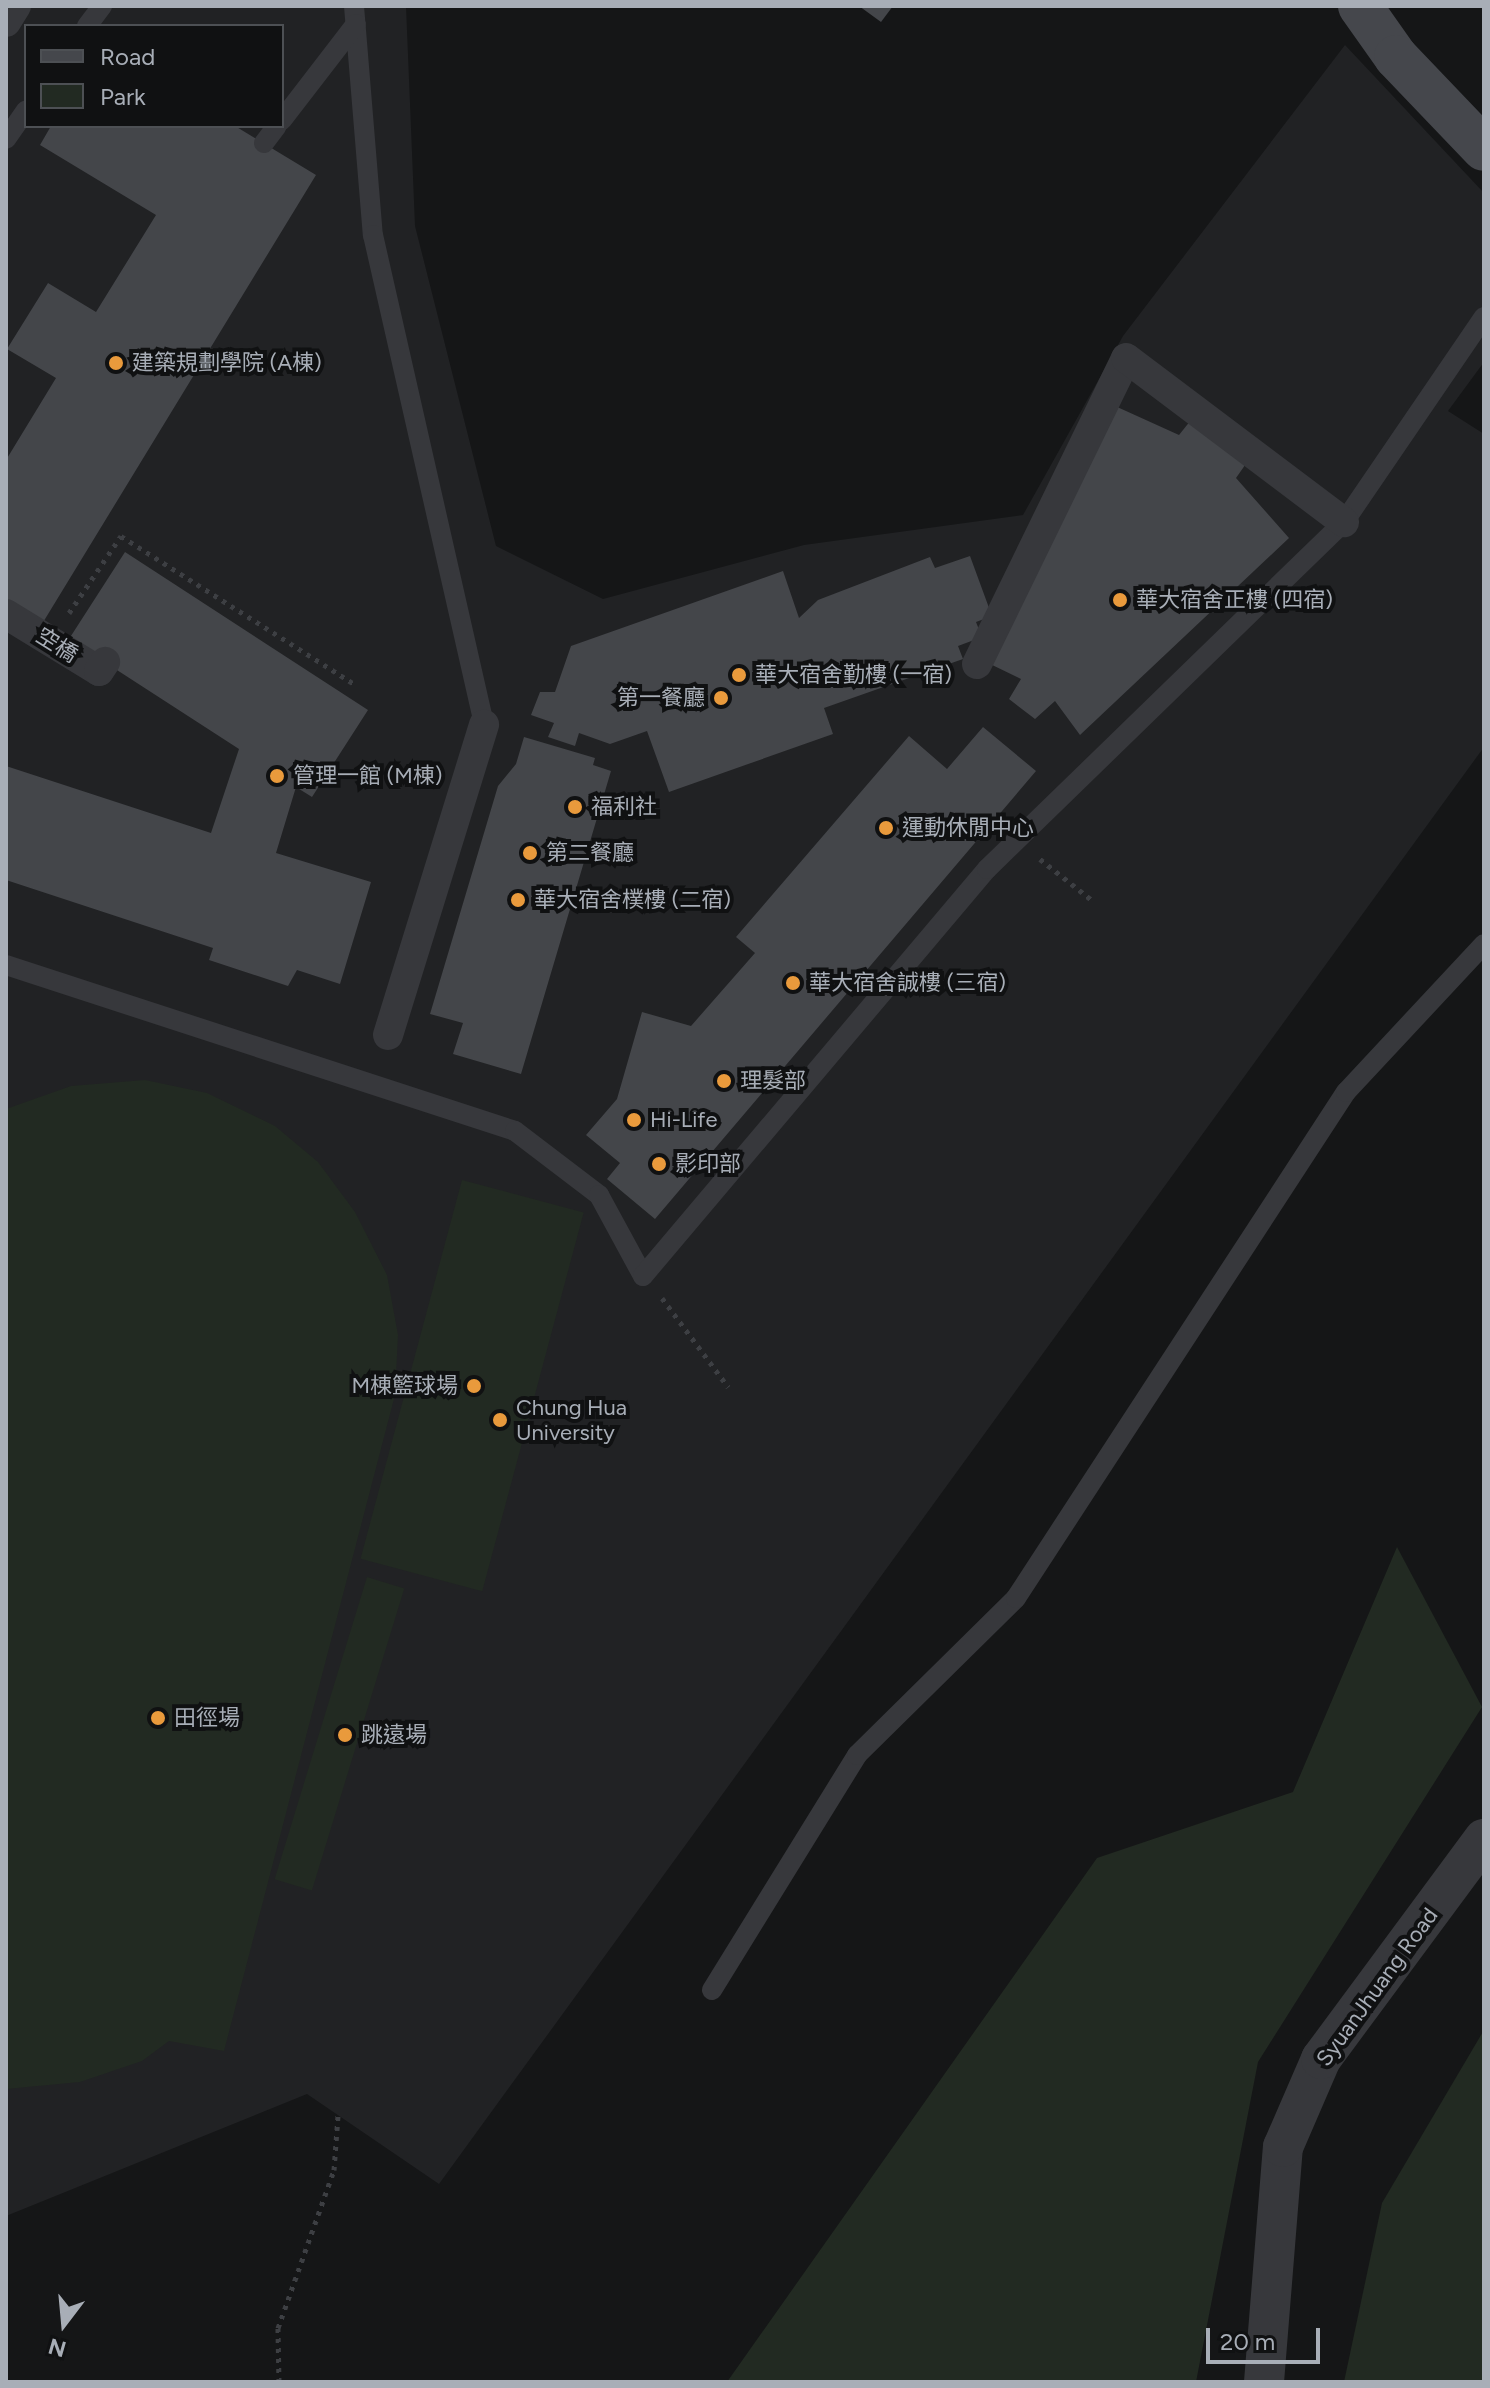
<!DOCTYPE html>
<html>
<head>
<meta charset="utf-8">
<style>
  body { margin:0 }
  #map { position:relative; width:1490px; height:2388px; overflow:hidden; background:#151617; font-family:Figtree,"Noto Sans TC",sans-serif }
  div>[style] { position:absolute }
  .built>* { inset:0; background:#212224 }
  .green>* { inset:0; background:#222a22; transform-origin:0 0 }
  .building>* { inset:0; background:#44464a }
  .path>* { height:5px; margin-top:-2.5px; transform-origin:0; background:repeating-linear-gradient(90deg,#3d3f43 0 4px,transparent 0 10px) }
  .service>* { height:20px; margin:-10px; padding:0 10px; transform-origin:10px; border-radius:10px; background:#37383c }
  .pedestrian>* { height:30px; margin:-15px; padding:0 15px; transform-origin:15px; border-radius:15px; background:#37383c }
  .minor>* { height:40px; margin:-20px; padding:0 20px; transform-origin:20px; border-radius:20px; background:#37383c }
  .secondary>* { height:44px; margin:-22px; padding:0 22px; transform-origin:22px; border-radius:22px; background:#45474c }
  .dots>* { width:22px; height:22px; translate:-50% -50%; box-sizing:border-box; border:4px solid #101112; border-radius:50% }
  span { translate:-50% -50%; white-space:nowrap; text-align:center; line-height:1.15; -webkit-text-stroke:8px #101112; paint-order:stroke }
  .poi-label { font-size:22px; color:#a8aeb7 }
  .left { translate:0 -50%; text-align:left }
  .right { translate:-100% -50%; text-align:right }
  .street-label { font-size:22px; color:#a8aeb7 }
  .frame { position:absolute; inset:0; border:8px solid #a8aeb7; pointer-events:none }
  .legend { position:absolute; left:24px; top:24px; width:260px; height:104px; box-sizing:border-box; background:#101112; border:2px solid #4d5054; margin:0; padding:10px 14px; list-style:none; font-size:24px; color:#a8aeb7 }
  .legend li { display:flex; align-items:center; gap:16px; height:40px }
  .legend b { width:40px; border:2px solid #4d5054 }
  .north { position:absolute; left:24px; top:2284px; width:80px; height:80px; -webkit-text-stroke:6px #101112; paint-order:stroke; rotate:196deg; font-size:22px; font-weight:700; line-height:32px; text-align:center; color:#a8aeb7 }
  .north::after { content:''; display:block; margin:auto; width:28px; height:36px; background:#a8aeb7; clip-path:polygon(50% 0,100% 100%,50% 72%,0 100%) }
  .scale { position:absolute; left:1206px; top:2328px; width:114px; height:36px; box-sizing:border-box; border:4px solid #a8aeb7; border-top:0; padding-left:10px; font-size:24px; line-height:28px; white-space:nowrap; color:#a8aeb7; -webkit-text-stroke:6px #101112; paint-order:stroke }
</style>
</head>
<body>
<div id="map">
  <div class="built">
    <i style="clip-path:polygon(evenodd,6px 6px,406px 6px,415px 226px,496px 546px,603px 599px,804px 545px,1023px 515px,1123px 336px,1345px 45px,1484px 193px,1484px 362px,1448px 411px,1484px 434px,1484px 747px,439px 2184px,307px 2094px,6px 2216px,6px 6px,26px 26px,282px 26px,282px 126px,26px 126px,26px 26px)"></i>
  </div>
  <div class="green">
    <i style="clip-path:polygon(145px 1080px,207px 1093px,275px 1126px,318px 1162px,355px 1212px,387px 1275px,398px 1335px,395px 1395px,224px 2051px,169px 2041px,142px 2061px,80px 2082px,6px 2089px,6px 1109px,71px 1086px)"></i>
    <i style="left:462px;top:1180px;width:126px;height:392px;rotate:15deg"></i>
    <i style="clip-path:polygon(1397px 1547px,1482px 1707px,1258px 2062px,1196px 2382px,727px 2382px,1097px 1858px,1293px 1792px)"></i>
    <i style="left:367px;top:1577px;width:39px;height:316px;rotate:17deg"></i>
    <i style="clip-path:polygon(1484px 2030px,1484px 2382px,1344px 2382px,1382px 2203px)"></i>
  </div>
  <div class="building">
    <i style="clip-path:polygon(859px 6px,893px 6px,881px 22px)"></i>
    <i style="clip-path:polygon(51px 126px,235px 126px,316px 175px,42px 624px,6px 602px,6px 460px,56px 378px,7px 349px,48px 283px,96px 312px,156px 215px,40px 145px)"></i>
    <i style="clip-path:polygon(1203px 405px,1257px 448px,1236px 478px,1289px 538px,1080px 735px,1055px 701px,1035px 719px,1009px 699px,1021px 679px,986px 662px,1115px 406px,1179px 435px)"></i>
    <i style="clip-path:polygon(125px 552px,368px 710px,312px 797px,296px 787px,276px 853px,371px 882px,340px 984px,297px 970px,288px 986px,209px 960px,213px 948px,6px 880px,6px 766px,211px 833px,239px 749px,69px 639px)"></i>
    <i style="clip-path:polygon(970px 556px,992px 616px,976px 622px,982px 637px,958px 646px,963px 659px,824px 708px,833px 734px,669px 792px,647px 731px,610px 744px,579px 733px,575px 746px,548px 737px,554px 723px,531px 715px,540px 692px,555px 692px,571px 646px,783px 571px,799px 618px,818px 600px,930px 557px,935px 568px)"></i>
    <i style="clip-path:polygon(983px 727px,1036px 771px,655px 1219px,607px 1179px,620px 1163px,586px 1135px,617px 1099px,642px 1012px,691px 1026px,755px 953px,736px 937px,909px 736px,947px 769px)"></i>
    <i style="clip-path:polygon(524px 737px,595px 758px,593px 765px,611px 771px,521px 1074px,453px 1054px,463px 1023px,430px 1014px,498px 786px,516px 764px)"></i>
  </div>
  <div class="path">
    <i style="left:69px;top:613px;width:93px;rotate:-56deg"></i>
    <i style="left:121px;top:536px;width:276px;rotate:32.4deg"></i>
    <i style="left:1040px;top:859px;width:68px;rotate:38.4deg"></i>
    <i style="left:662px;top:1298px;width:111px;rotate:53.4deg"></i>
    <i style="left:279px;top:2382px;width:54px;rotate:-91.1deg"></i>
    <i style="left:278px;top:2328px;width:168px;rotate:-70.5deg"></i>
    <i style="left:334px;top:2170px;width:55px;rotate:-85.8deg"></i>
  </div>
  <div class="service">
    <i style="left:354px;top:6px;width:230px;rotate:85.3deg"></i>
    <i style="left:373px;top:235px;width:501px;rotate:77.21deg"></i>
    <i style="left:87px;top:26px;width:25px;rotate:-53deg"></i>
    <i style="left:282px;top:120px;width:121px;rotate:-52.4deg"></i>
    <i style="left:6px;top:139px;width:35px;rotate:-55deg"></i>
    <i style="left:264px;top:143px;width:21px;rotate:-53deg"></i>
    <i style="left:6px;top:965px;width:535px;rotate:18.06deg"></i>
    <i style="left:515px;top:1131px;width:106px;rotate:37.3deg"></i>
    <i style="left:599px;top:1195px;width:92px;rotate:61.5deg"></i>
    <i style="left:643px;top:1276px;width:533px;rotate:-49.8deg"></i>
    <i style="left:987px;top:869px;width:498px;rotate:-44.2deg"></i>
    <i style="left:1344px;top:522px;width:248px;rotate:-55.7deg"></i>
    <i style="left:712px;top:1990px;width:276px;rotate:-58.3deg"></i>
    <i style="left:857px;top:1755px;width:223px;rotate:-44.6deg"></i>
    <i style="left:1016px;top:1598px;width:604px;rotate:-56.89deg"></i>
    <i style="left:1346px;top:1092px;width:202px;rotate:-47deg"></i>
  </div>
  <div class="pedestrian">
    <i style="left:6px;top:22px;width:19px;rotate:-58deg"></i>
    <i style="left:6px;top:614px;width:109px;rotate:31.5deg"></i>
    <i style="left:99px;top:671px;width:11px;rotate:-56deg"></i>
    <i style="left:977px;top:664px;width:340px;rotate:-64deg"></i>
    <i style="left:1126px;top:358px;width:273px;rotate:37deg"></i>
    <i style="left:388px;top:1035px;width:325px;rotate:-72.8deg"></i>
  </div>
  <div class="minor">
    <i style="left:1264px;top:2382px;width:236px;rotate:-85.4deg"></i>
    <i style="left:1283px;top:2147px;width:96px;rotate:-66.6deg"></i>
    <i style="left:1321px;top:2059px;width:274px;rotate:-53.5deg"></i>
  </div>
  <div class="secondary">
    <i style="left:1360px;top:6px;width:62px;rotate:54.8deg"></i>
    <i style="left:1396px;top:57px;width:127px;rotate:46.3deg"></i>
  </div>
  <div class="dots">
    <i style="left:116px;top:363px;background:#e99a3c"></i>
    <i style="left:1120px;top:600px;background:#e99a3c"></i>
    <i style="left:739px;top:675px;background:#e99a3c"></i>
    <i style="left:721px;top:698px;background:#e99a3c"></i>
    <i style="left:277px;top:776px;background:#e99a3c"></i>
    <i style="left:575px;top:807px;background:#e99a3c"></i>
    <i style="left:886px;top:828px;background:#e99a3c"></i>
    <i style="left:530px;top:853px;background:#e99a3c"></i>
    <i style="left:518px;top:900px;background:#e99a3c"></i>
    <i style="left:793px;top:983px;background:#e99a3c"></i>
    <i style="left:724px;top:1081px;background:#e99a3c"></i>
    <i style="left:634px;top:1120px;background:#e99a3c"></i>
    <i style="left:659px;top:1164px;background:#e99a3c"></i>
    <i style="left:474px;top:1386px;background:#e99a3c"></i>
    <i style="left:500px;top:1420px;background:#e99a3c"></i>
    <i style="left:158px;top:1718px;background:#e99a3c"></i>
    <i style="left:345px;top:1735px;background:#e99a3c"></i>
  </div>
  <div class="poi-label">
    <span class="left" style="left:132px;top:363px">建築規劃學院 (A棟)</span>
    <span class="left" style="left:1136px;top:600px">華大宿舍正樓 (四宿)</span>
    <span class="left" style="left:755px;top:675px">華大宿舍勤樓 (一宿)</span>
    <span class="right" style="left:705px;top:698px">第一餐廳</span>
    <span class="left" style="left:293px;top:776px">管理一館 (M棟)</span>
    <span class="left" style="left:591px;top:807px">福利社</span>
    <span class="left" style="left:902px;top:828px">運動休閒中心</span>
    <span class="left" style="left:546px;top:853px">第二餐廳</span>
    <span class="left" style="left:534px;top:900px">華大宿舍樸樓 (二宿)</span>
    <span class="left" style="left:809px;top:983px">華大宿舍誠樓 (三宿)</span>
    <span class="left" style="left:740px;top:1081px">理髮部</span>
    <span class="left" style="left:650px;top:1120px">Hi-Life</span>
    <span class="left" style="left:675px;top:1164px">影印部</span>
    <span class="right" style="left:458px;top:1386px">M棟籃球場</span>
    <span class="left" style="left:516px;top:1420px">Chung Hua<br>University</span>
    <span class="left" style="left:174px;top:1718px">田徑場</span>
    <span class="left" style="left:361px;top:1735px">跳遠場</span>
  </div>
  <div class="street-label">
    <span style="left:57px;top:645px;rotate:32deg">空橋</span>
    <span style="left:1377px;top:1987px;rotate:-54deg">SyuanJhuang Road</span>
  </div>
  <div class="frame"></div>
  <ul class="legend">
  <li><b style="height:10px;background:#45474c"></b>Road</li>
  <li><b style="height:22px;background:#222a22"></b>Park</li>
  </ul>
  <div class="north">N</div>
  <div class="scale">20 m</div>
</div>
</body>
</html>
